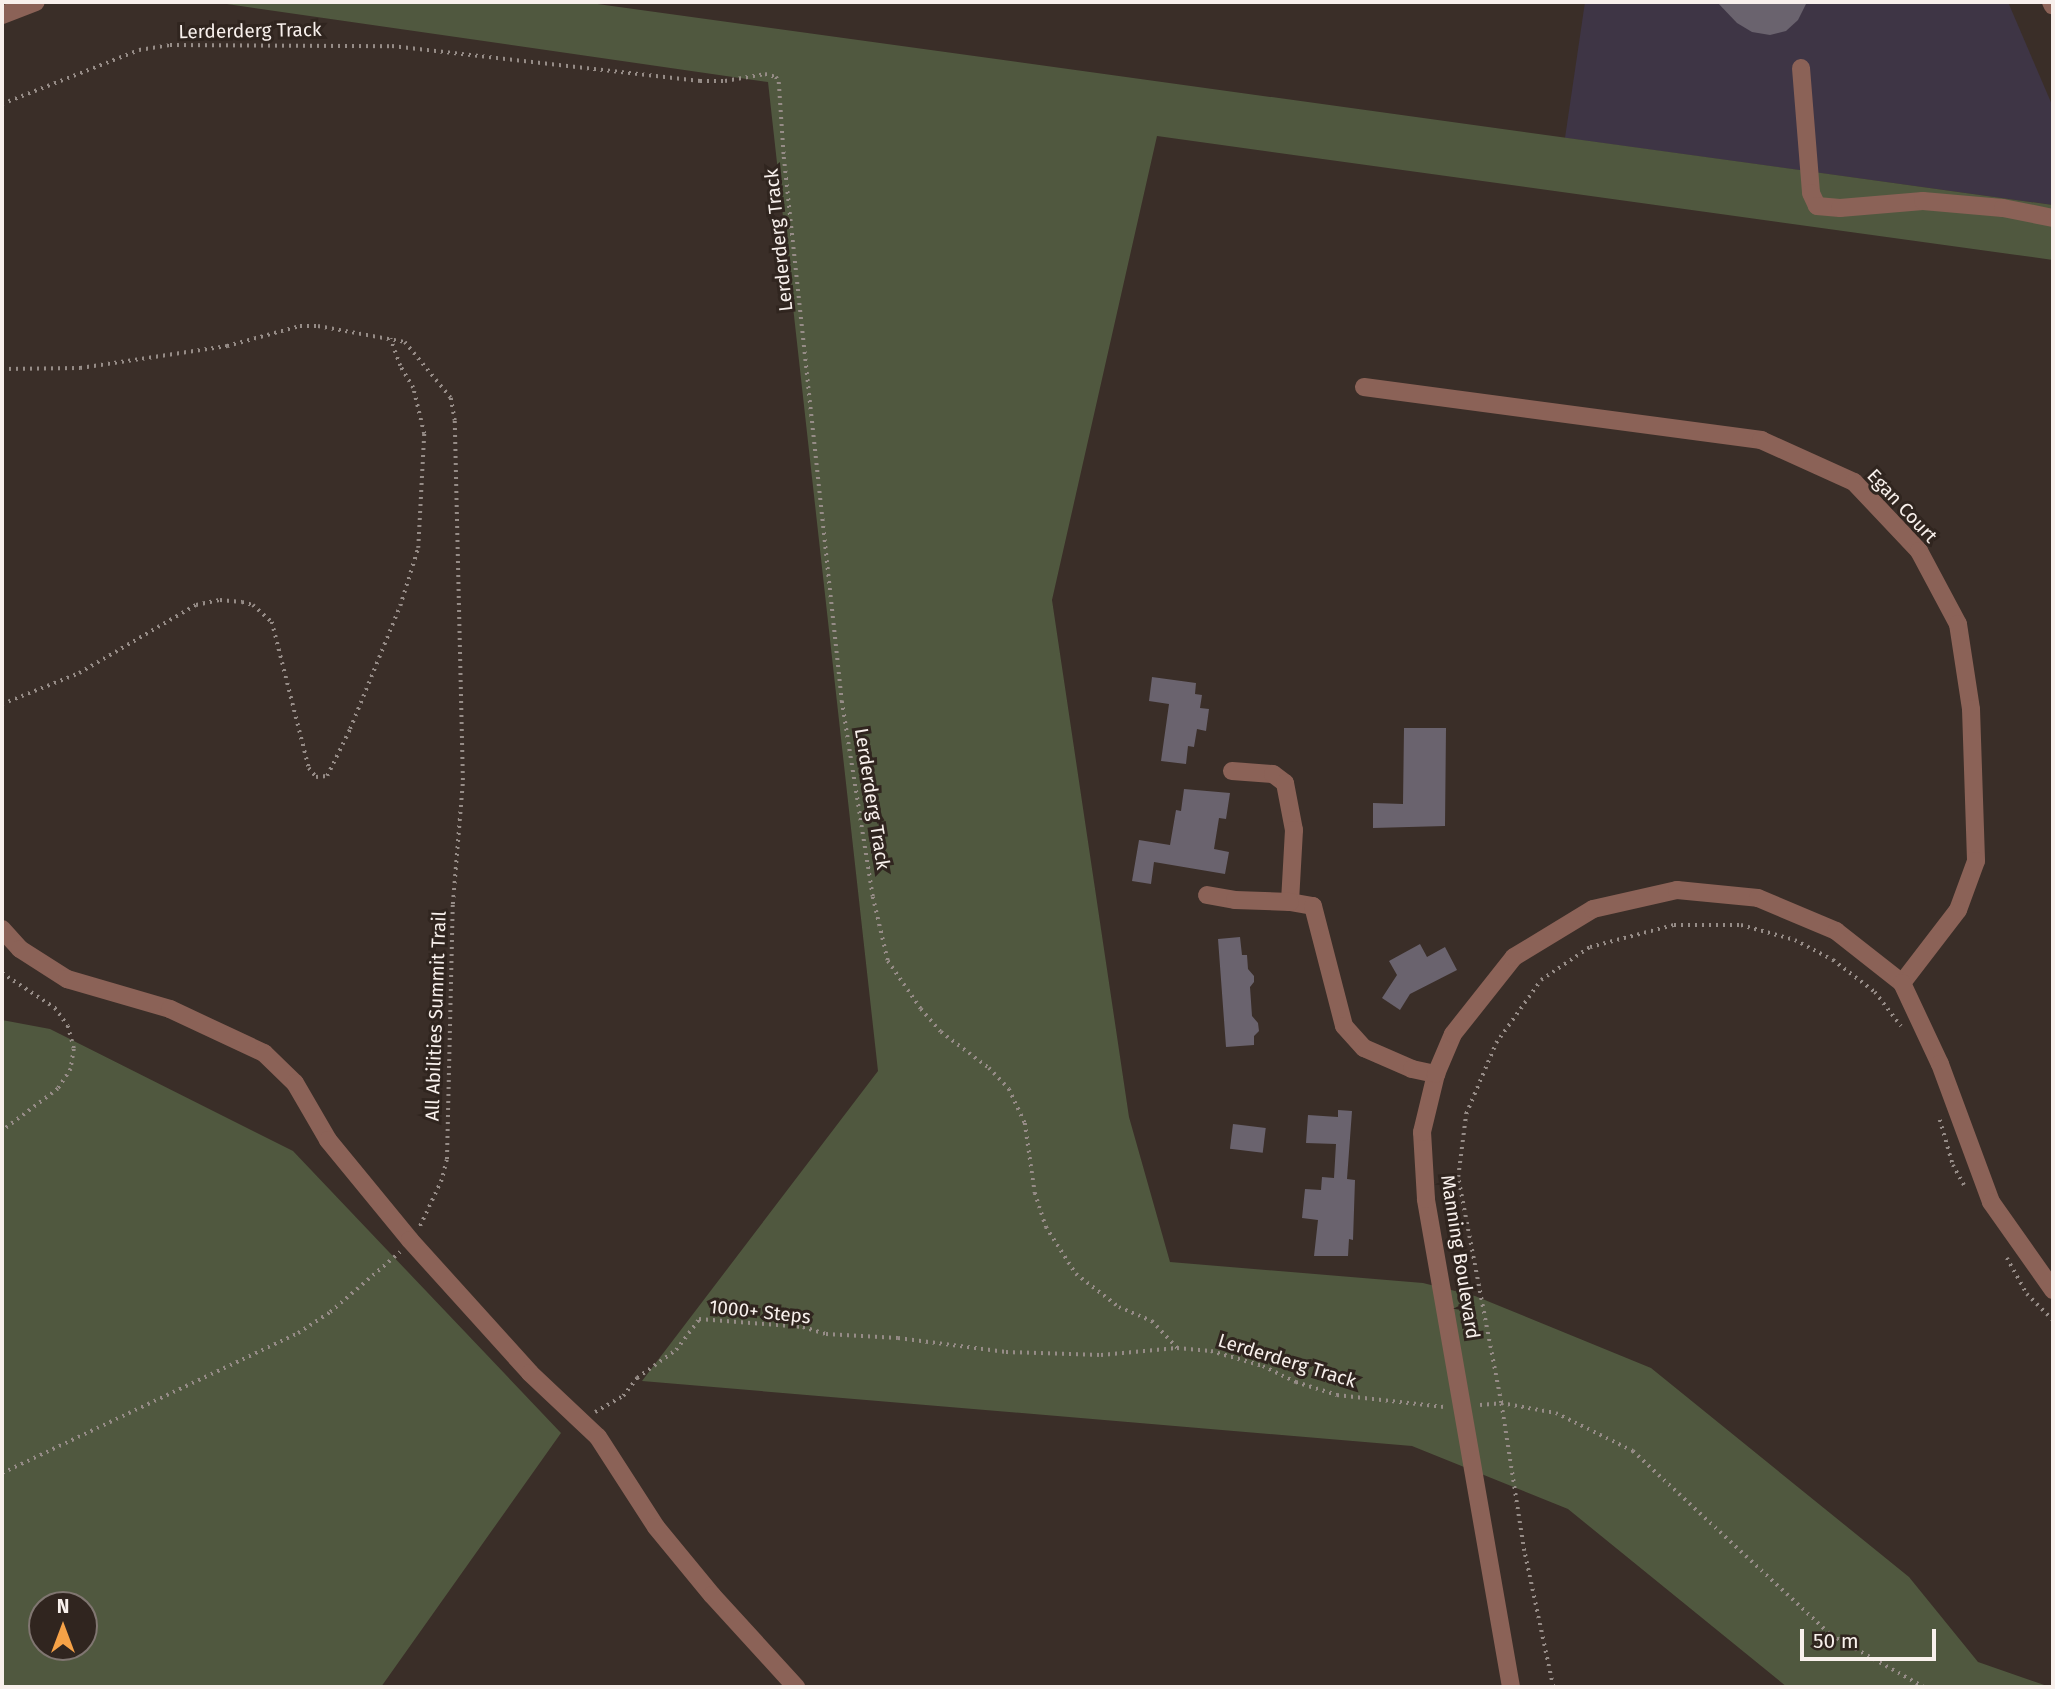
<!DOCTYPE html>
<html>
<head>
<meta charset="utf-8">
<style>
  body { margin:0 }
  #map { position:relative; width:2055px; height:1689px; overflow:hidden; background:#3a2e28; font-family:"Fira Sans",sans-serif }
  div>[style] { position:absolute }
  .industrial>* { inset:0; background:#3e3545 }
  .green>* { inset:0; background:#50583f }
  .building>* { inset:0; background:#6a636e; transform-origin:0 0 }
  .path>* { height:3.5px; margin-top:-1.75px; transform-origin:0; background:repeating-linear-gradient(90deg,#968c87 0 2px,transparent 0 7px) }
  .minor>* { height:18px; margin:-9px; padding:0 9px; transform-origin:9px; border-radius:9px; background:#8b6257 }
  span { translate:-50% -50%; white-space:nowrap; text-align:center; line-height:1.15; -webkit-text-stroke:6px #30251f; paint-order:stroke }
  .street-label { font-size:19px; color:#f8f0ec }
  .frame { position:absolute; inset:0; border:4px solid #f8f0ec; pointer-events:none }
  .north { position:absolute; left:28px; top:1591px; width:70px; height:70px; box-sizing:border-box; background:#30251f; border:2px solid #807671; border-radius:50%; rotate:0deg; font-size:19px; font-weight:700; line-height:28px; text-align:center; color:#f8f0ec }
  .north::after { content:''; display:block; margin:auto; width:24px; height:32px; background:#f6a247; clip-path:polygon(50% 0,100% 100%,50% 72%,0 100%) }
  .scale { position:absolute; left:1800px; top:1629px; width:136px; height:32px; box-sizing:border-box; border:4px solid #f8f0ec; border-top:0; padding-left:9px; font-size:21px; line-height:24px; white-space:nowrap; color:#f8f0ec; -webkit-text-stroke:5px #30251f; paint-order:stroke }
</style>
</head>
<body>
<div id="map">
  <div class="industrial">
    <i style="clip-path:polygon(1585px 2px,2008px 2px,2053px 107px,2053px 205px,1565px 138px)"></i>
  </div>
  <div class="green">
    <i style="clip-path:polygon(213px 2px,583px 2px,2053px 205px,2053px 260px,1157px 136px,1052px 600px,1129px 1117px,1170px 1262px,1423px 1283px,1475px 1296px,1651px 1368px,1909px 1577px,1978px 1662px,2050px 1687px,1787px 1687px,1568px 1509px,1412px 1446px,642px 1381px,878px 1071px,768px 82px)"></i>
    <i style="clip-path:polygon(evenodd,2px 1020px,50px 1029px,293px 1151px,561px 1433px,381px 1687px,2px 1687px,2px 1020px,42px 1605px,84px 1605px,84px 1647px,42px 1647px,42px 1605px)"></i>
  </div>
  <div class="building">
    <i style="clip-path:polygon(1717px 2px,1807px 2px,1798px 20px,1786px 31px,1770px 35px,1752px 32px,1737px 23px)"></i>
    <i style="clip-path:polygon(1152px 677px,1196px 683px,1195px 694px,1202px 695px,1200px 708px,1209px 709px,1206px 731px,1197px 729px,1194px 747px,1188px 746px,1186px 764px,1161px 761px,1169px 704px,1149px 701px)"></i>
    <i style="clip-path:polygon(1404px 728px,1446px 728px,1445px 826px,1373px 828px,1373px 803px,1403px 804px)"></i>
    <i style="clip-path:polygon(1184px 789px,1230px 793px,1226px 819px,1219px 818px,1214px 849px,1229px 852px,1225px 874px,1154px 862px,1151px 884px,1132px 881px,1139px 840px,1170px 845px,1176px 810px,1181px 811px)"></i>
    <i style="clip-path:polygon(1240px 937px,1242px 955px,1247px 955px,1248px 969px,1254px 976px,1254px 982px,1250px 987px,1252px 1016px,1258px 1023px,1259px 1031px,1254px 1036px,1254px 1045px,1226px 1047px,1218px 939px)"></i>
    <i style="clip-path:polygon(1420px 944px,1427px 957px,1445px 947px,1457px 970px,1410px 994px,1400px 1010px,1382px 998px,1397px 975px,1389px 961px)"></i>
    <i style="clip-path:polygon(1338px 1110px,1352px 1111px,1347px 1179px,1355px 1180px,1353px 1240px,1349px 1239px,1348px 1256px,1314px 1256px,1318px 1220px,1302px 1218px,1305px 1189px,1321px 1190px,1322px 1177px,1334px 1178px,1336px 1144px,1306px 1143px,1308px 1115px,1338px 1117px)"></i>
    <i style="left:1233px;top:1124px;width:33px;height:25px;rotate:7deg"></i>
  </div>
  <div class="path">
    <i style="left:2px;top:104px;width:147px;rotate:-21.5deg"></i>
    <i style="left:139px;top:50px;width:31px;rotate:-9deg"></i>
    <i style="left:170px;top:45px;width:222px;rotate:0.3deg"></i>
    <i style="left:392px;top:46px;width:310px;rotate:6.5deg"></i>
    <i style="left:700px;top:81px;width:25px"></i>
    <i style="left:725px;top:81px;width:41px;rotate:-9.9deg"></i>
    <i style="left:765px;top:74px;width:11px;rotate:15deg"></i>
    <i style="left:776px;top:77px;width:6px;rotate:59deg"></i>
    <i style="left:779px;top:82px;width:75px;rotate:86.2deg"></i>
    <i style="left:784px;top:157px;width:547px;rotate:83.91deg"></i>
    <i style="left:842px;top:701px;width:198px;rotate:81deg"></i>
    <i style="left:873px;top:897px;width:66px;rotate:76.8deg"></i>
    <i style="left:888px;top:961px;width:58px;rotate:55.5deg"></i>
    <i style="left:921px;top:1009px;width:30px;rotate:49deg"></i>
    <i style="left:941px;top:1032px;width:60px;rotate:36.9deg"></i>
    <i style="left:989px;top:1068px;width:29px;rotate:46deg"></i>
    <i style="left:1009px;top:1089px;width:38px;rotate:65deg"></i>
    <i style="left:1025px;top:1123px;width:71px;rotate:81.9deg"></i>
    <i style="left:1035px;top:1193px;width:36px;rotate:72deg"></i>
    <i style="left:1046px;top:1227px;width:56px;rotate:57.4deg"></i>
    <i style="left:1076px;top:1274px;width:54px;rotate:37.5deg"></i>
    <i style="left:1119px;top:1307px;width:36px;rotate:23deg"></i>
    <i style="left:1152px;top:1321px;width:37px;rotate:47deg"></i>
    <i style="left:2px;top:369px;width:78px;rotate:-0.7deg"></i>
    <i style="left:80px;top:368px;width:149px;rotate:-8.5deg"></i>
    <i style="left:227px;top:346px;width:76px;rotate:-15.3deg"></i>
    <i style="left:300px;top:326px;width:18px"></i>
    <i style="left:318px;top:326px;width:88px;rotate:10.4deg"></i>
    <i style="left:405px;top:342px;width:72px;rotate:50.6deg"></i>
    <i style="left:451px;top:398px;width:23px;rotate:80deg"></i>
    <i style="left:455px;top:421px;width:363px;rotate:88.7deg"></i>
    <i style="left:463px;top:784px;width:121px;rotate:94.7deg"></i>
    <i style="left:453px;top:905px;width:255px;rotate:91.3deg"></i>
    <i style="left:447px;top:1160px;width:21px;rotate:104deg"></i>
    <i style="left:442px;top:1180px;width:52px;rotate:115.1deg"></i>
    <i style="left:2px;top:704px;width:83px;rotate:-21.9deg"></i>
    <i style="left:79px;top:673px;width:135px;rotate:-30.2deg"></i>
    <i style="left:196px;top:605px;width:25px;rotate:-12deg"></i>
    <i style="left:220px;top:600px;width:22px;rotate:5deg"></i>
    <i style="left:242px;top:602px;width:11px;rotate:15deg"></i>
    <i style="left:253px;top:605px;width:25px;rotate:42deg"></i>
    <i style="left:272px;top:622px;width:151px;rotate:75.8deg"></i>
    <i style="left:309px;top:768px;width:11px;rotate:52deg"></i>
    <i style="left:316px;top:777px;width:11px;rotate:-5deg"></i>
    <i style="left:327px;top:776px;width:52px;rotate:-63.9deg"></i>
    <i style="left:350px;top:729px;width:133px;rotate:-67.9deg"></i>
    <i style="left:400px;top:606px;width:61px;rotate:-72.8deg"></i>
    <i style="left:418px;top:548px;width:114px;rotate:-87deg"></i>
    <i style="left:424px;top:434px;width:47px;rotate:-103.4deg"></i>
    <i style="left:413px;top:388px;width:26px;rotate:-121deg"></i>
    <i style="left:400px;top:366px;width:29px;rotate:-110deg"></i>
    <i style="left:2px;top:973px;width:64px;rotate:33.4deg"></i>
    <i style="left:55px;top:1008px;width:22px;rotate:54deg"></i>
    <i style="left:68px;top:1026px;width:24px;rotate:75deg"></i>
    <i style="left:74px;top:1049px;width:20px;rotate:99deg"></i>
    <i style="left:71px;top:1069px;width:24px;rotate:123deg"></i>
    <i style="left:58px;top:1089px;width:70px;rotate:143.1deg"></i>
    <i style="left:1940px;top:1120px;width:47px;rotate:73.9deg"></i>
    <i style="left:1953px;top:1165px;width:23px;rotate:61deg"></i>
    <i style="left:2007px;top:1258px;width:41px;rotate:60.9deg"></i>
    <i style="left:2027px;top:1294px;width:37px;rotate:45deg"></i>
    <i style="left:1480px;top:1405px;width:21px;rotate:-5deg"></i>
    <i style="left:1501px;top:1403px;width:56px;rotate:10.3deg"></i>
    <i style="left:1556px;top:1413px;width:86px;rotate:26.3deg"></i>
    <i style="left:1633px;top:1451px;width:270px;rotate:42.9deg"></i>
    <i style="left:1831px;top:1635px;width:107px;rotate:29.2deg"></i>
    <i style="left:595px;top:1412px;width:32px;rotate:-30deg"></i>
    <i style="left:623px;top:1396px;width:23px;rotate:-52deg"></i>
    <i style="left:637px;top:1378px;width:48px;rotate:-35.7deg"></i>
    <i style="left:676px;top:1350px;width:39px;rotate:-53deg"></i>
    <i style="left:699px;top:1319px;width:104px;rotate:4.4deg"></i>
    <i style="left:803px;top:1327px;width:24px;rotate:17deg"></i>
    <i style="left:826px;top:1334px;width:72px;rotate:3.2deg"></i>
    <i style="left:898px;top:1338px;width:109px;rotate:7.4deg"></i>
    <i style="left:1006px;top:1352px;width:95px;rotate:1.8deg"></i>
    <i style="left:1101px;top:1355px;width:76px;rotate:-5.3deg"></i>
    <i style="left:1177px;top:1348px;width:34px;rotate:5deg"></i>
    <i style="left:1211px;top:1351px;width:54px;rotate:16.1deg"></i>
    <i style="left:1263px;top:1366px;width:37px;rotate:26deg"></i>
    <i style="left:1296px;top:1382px;width:43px;rotate:17.6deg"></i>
    <i style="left:1337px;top:1395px;width:108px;rotate:6.4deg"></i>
    <i style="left:2px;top:1473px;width:327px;rotate:-25.3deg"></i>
    <i style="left:298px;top:1333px;width:38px;rotate:-33deg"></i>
    <i style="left:330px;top:1312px;width:92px;rotate:-40.6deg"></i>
    <i style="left:1553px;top:1687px;width:139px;rotate:-102deg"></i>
    <i style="left:1524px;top:1551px;width:150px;rotate:-98.8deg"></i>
    <i style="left:1501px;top:1403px;width:230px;rotate:-100.8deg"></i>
    <i style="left:1458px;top:1177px;width:64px;rotate:-82.8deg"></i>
    <i style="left:1466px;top:1114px;width:77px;rotate:-67.1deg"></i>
    <i style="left:1496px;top:1043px;width:77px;rotate:-54.5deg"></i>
    <i style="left:1541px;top:980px;width:59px;rotate:-34deg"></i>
    <i style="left:1590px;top:947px;width:87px;rotate:-14.7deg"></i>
    <i style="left:1674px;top:925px;width:67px"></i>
    <i style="left:1741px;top:925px;width:56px;rotate:15.5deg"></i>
    <i style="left:1795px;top:940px;width:43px;rotate:27.8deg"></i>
    <i style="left:1833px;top:960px;width:53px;rotate:37.3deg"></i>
    <i style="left:1875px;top:992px;width:43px;rotate:52.6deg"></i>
  </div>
  <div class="minor">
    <i style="left:2051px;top:2px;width:4px;rotate:63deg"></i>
    <i style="left:2px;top:15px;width:36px;rotate:-21deg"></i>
    <i style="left:1801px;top:68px;width:125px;rotate:85.4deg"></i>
    <i style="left:1811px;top:193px;width:14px;rotate:65deg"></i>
    <i style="left:1817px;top:206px;width:23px;rotate:5deg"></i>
    <i style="left:1840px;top:208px;width:83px;rotate:-4.8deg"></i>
    <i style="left:1923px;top:201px;width:80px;rotate:5deg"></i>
    <i style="left:2003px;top:208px;width:51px;rotate:11.3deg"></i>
    <i style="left:1364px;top:387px;width:401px;rotate:7.6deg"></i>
    <i style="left:1761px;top:440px;width:102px;rotate:24.3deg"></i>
    <i style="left:1854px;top:482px;width:95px;rotate:46.7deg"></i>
    <i style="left:1919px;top:551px;width:83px;rotate:61.9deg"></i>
    <i style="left:1958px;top:624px;width:86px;rotate:81.3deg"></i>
    <i style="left:1971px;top:709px;width:152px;rotate:88.1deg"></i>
    <i style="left:1976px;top:861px;width:52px;rotate:110.2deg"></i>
    <i style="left:1958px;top:910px;width:92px;rotate:127.5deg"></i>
    <i style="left:1232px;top:771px;width:41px;rotate:4.2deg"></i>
    <i style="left:1273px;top:774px;width:15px;rotate:37deg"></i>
    <i style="left:1285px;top:783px;width:48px;rotate:79.2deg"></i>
    <i style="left:1294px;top:830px;width:72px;rotate:93.2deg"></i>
    <i style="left:1290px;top:902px;width:23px;rotate:10deg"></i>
    <i style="left:1313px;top:906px;width:124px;rotate:75.5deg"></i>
    <i style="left:1344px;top:1026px;width:30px;rotate:48deg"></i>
    <i style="left:1364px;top:1048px;width:52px;rotate:23.6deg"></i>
    <i style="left:1412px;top:1069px;width:25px;rotate:12deg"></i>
    <i style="left:1207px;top:895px;width:28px;rotate:10deg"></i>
    <i style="left:1235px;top:900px;width:55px;rotate:2.1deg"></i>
    <i style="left:2px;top:929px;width:27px;rotate:48deg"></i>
    <i style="left:20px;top:949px;width:56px;rotate:32.6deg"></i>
    <i style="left:67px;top:979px;width:107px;rotate:16.2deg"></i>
    <i style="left:170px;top:1009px;width:104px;rotate:25.1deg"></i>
    <i style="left:264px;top:1053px;width:43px;rotate:44.1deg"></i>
    <i style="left:295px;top:1083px;width:66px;rotate:59.9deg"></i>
    <i style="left:328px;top:1140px;width:129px;rotate:50.6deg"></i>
    <i style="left:410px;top:1240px;width:179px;rotate:47.9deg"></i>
    <i style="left:530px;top:1373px;width:93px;rotate:43.3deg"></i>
    <i style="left:598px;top:1437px;width:107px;rotate:57.2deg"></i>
    <i style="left:656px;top:1527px;width:88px;rotate:50.5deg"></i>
    <i style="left:712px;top:1595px;width:125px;rotate:47.6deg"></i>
    <i style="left:1511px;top:1687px;width:495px;rotate:-99.9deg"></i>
    <i style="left:1426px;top:1199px;width:67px;rotate:-93.4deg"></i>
    <i style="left:1422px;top:1132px;width:60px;rotate:-76.4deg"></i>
    <i style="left:1436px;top:1074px;width:43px;rotate:-67deg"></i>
    <i style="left:1453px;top:1034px;width:98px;rotate:-51.6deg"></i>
    <i style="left:1514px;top:957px;width:92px;rotate:-31.3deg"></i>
    <i style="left:1593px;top:909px;width:86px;rotate:-12.7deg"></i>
    <i style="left:1677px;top:890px;width:81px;rotate:5.6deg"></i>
    <i style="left:1758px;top:898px;width:85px;rotate:22.9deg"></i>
    <i style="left:1836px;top:931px;width:84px;rotate:38.2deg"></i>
    <i style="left:1902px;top:983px;width:89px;rotate:64.9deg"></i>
    <i style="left:1940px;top:1064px;width:147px;rotate:69.7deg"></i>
    <i style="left:1991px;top:1202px;width:108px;rotate:54.8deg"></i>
  </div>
  <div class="street-label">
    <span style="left:250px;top:31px;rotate:-1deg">Lerderderg Track</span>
    <span style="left:779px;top:240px;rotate:-96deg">Lerderderg Track</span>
    <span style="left:1902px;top:506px;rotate:47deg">Egan Court</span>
    <span style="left:872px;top:799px;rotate:81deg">Lerderderg Track</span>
    <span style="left:436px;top:1016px;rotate:-88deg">All Abilities Summit Trail</span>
    <span style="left:1460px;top:1257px;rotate:81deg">Manning Boulevard</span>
    <span style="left:760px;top:1312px;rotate:6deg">1000+ Steps</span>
    <span style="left:1287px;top:1361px;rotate:17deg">Lerderderg Track</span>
  </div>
  <div class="frame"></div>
  <div class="north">N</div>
  <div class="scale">50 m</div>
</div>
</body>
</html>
